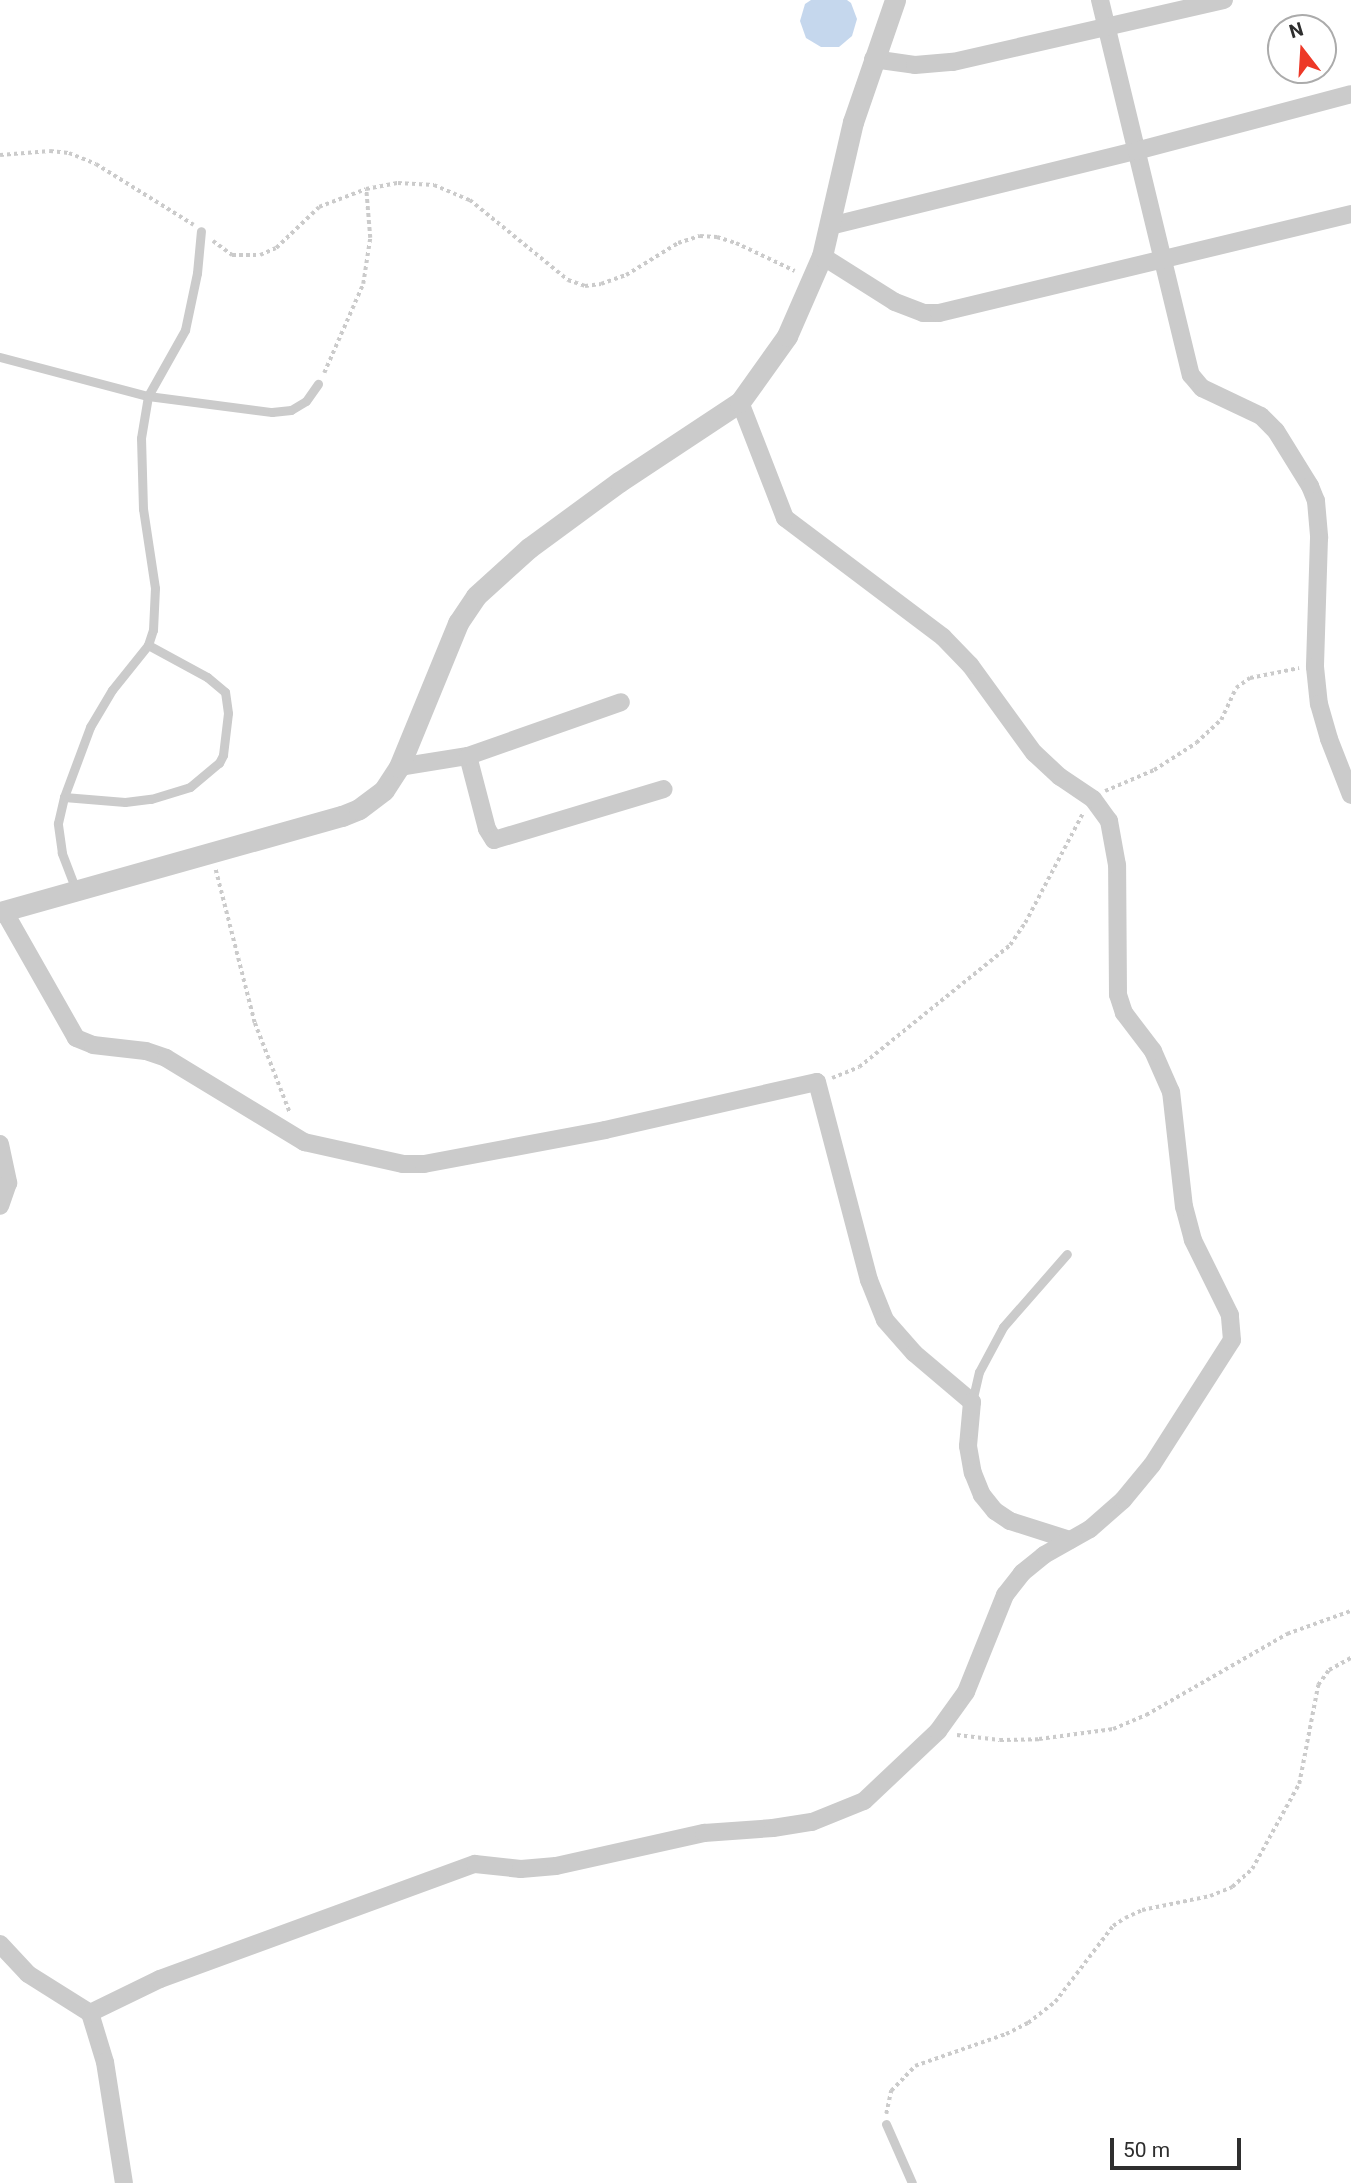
<!DOCTYPE html>
<html>
<head>
<meta charset="utf-8">
<style>
  body { margin:0 }
  #map { position:relative; width:1351px; height:2183px; overflow:hidden; background:#fff; font-family:Roboto,sans-serif }
  div>[style] { position:absolute }
  .water>* { inset:0; background:#c5d7ed }
  .path>* { height:3.5px; margin-top:-1.75px; transform-origin:0; background:repeating-linear-gradient(90deg,#cbcbcb 0 3.5px,transparent 0 7px) }
  .service>* { height:9px; margin:-4.5px; padding:0 4.5px; transform-origin:4.5px; border-radius:4.5px; background:#cbcbcb }
  .minor>* { height:18px; margin:-9px; padding:0 9px; transform-origin:9px; border-radius:9px; background:#cbcbcb }
  .tertiary>* { height:21px; margin:-10.5px; padding:0 10.5px; transform-origin:10.5px; border-radius:10.5px; background:#cbcbcb }
  span { translate:-50% -50%; white-space:nowrap; text-align:center; line-height:1.15; -webkit-text-stroke:7px #fff; paint-order:stroke }
  .north { position:absolute; left:1267px; top:14px; width:70px; height:70px; box-sizing:border-box; background:#fff; border:2px solid #ababab; border-radius:50%; rotate:343deg; font-size:19px; font-weight:700; line-height:28px; text-align:center; color:#2e2e2e }
  .north::after { content:''; display:block; margin:auto; width:24px; height:32px; background:#ed3827; clip-path:polygon(50% 0,100% 100%,50% 72%,0 100%) }
  .scale { position:absolute; left:1110px; top:2138px; width:131px; height:32px; box-sizing:border-box; border:4px solid #2e2e2e; border-top:0; padding-left:9px; font-size:21px; line-height:24px; white-space:nowrap; color:#2e2e2e; -webkit-text-stroke:5px #fff; paint-order:stroke }
</style>
</head>
<body>
<div id="map">
  <div class="water">
    <i style="clip-path:polygon(811px 0,847px 0,851px 3px,857px 19px,852px 36px,839px 47px,821px 47px,806px 38px,800px 21px,805px 4px)"></i>
  </div>
  <div class="path">
    <i style="left:0;top:155px;width:50px;rotate:-4.6deg"></i>
    <i style="left:50px;top:151px;width:19px;rotate:6deg"></i>
    <i style="left:69px;top:153px;width:29px;rotate:22deg"></i>
    <i style="left:96px;top:164px;width:115px;rotate:31.9deg"></i>
    <i style="left:213px;top:241px;width:24px;rotate:36deg"></i>
    <i style="left:232px;top:255px;width:28px"></i>
    <i style="left:260px;top:255px;width:17px;rotate:-24deg"></i>
    <i style="left:276px;top:248px;width:59px;rotate:-43.6deg"></i>
    <i style="left:319px;top:207px;width:50px;rotate:-21deg"></i>
    <i style="left:366px;top:189px;width:33px;rotate:-11deg"></i>
    <i style="left:398px;top:183px;width:36px;rotate:3deg"></i>
    <i style="left:434px;top:185px;width:39px;rotate:23deg"></i>
    <i style="left:470px;top:200px;width:127px;rotate:39.2deg"></i>
    <i style="left:568px;top:280px;width:18px;rotate:19deg"></i>
    <i style="left:585px;top:286px;width:16px;rotate:-7deg"></i>
    <i style="left:601px;top:284px;width:27px;rotate:-20deg"></i>
    <i style="left:626px;top:275px;width:61px;rotate:-31.6deg"></i>
    <i style="left:678px;top:243px;width:23px;rotate:-18deg"></i>
    <i style="left:700px;top:236px;width:17px;rotate:3deg"></i>
    <i style="left:717px;top:237px;width:20px;rotate:18deg"></i>
    <i style="left:736px;top:243px;width:65px;rotate:25.4deg"></i>
    <i style="left:324px;top:373px;width:97px;rotate:-66.3deg"></i>
    <i style="left:363px;top:284px;width:47px;rotate:-81.3deg"></i>
    <i style="left:370px;top:238px;width:49px;rotate:-94.7deg"></i>
    <i style="left:1105px;top:791px;width:53px;rotate:-23.2deg"></i>
    <i style="left:1154px;top:770px;width:50px;rotate:-32.7deg"></i>
    <i style="left:1196px;top:743px;width:34px;rotate:-43deg"></i>
    <i style="left:1221px;top:720px;width:35px;rotate:-65deg"></i>
    <i style="left:1236px;top:688px;width:17px;rotate:-36deg"></i>
    <i style="left:1250px;top:678px;width:50px;rotate:-11.5deg"></i>
    <i style="left:216px;top:870px;width:158px;rotate:75.7deg"></i>
    <i style="left:255px;top:1023px;width:97px;rotate:68.7deg"></i>
    <i style="left:832px;top:1078px;width:29px;rotate:-22deg"></i>
    <i style="left:859px;top:1067px;width:194px;rotate:-38.9deg"></i>
    <i style="left:1010px;top:945px;width:27px;rotate:-56deg"></i>
    <i style="left:1025px;top:923px;width:124px;rotate:-62.2deg"></i>
    <i style="left:957px;top:1735px;width:43px;rotate:6.6deg"></i>
    <i style="left:1000px;top:1740px;width:39px;rotate:-1deg"></i>
    <i style="left:1039px;top:1739px;width:75px;rotate:-7.7deg"></i>
    <i style="left:1113px;top:1729px;width:36px;rotate:-23deg"></i>
    <i style="left:1146px;top:1715px;width:163px;rotate:-29.9deg"></i>
    <i style="left:1287px;top:1634px;width:68px;rotate:-19.8deg"></i>
    <i style="left:886px;top:2114px;width:24px;rotate:-78deg"></i>
    <i style="left:891px;top:2091px;width:35px;rotate:-46deg"></i>
    <i style="left:915px;top:2066px;width:96px;rotate:-19.4deg"></i>
    <i style="left:1006px;top:2034px;width:25px;rotate:-27deg"></i>
    <i style="left:1028px;top:2023px;width:34px;rotate:-38deg"></i>
    <i style="left:1055px;top:2002px;width:96px;rotate:-52.7deg"></i>
    <i style="left:1113px;top:1926px;width:14px;rotate:-34deg"></i>
    <i style="left:1125px;top:1918px;width:19px;rotate:-25deg"></i>
    <i style="left:1142px;top:1910px;width:69px;rotate:-11.6deg"></i>
    <i style="left:1210px;top:1896px;width:24px;rotate:-22deg"></i>
    <i style="left:1232px;top:1887px;width:27px;rotate:-42deg"></i>
    <i style="left:1252px;top:1869px;width:97px;rotate:-61.1deg"></i>
    <i style="left:1299px;top:1784px;width:101px;rotate:-79.1deg"></i>
    <i style="left:1318px;top:1685px;width:19px;rotate:-54deg"></i>
    <i style="left:1329px;top:1670px;width:25px;rotate:-29deg"></i>
  </div>
  <div class="service">
    <i style="left:0;top:357px;width:153px;rotate:14.8deg"></i>
    <i style="left:148px;top:396px;width:125px;rotate:7.4deg"></i>
    <i style="left:272px;top:412px;width:19px;rotate:-6deg"></i>
    <i style="left:291px;top:410px;width:17px;rotate:-31deg"></i>
    <i style="left:306px;top:401px;width:21px;rotate:-55deg"></i>
    <i style="left:64px;top:797px;width:61px;rotate:4.7deg"></i>
    <i style="left:125px;top:802px;width:26px;rotate:-7deg"></i>
    <i style="left:151px;top:799px;width:41px;rotate:-17.1deg"></i>
    <i style="left:190px;top:787px;width:38px;rotate:-40deg"></i>
    <i style="left:219px;top:763px;width:9px;rotate:-63deg"></i>
    <i style="left:223px;top:755px;width:42px;rotate:-83.2deg"></i>
    <i style="left:228px;top:713px;width:21px;rotate:-98deg"></i>
    <i style="left:225px;top:692px;width:23px;rotate:-140deg"></i>
    <i style="left:207px;top:677px;width:67px;rotate:-151.5deg"></i>
    <i style="left:76px;top:890px;width:40px;rotate:-111deg"></i>
    <i style="left:62px;top:853px;width:30px;rotate:-98deg"></i>
    <i style="left:58px;top:823px;width:27px;rotate:-77deg"></i>
    <i style="left:64px;top:797px;width:75px;rotate:-69.6deg"></i>
    <i style="left:90px;top:727px;width:43px;rotate:-59.3deg"></i>
    <i style="left:112px;top:690px;width:58px;rotate:-51.3deg"></i>
    <i style="left:148px;top:645px;width:16px;rotate:-72deg"></i>
    <i style="left:153px;top:630px;width:42px;rotate:-87.3deg"></i>
    <i style="left:155px;top:588px;width:80px;rotate:-98.6deg"></i>
    <i style="left:143px;top:509px;width:71px;rotate:-91.6deg"></i>
    <i style="left:141px;top:438px;width:43px;rotate:-80.5deg"></i>
    <i style="left:148px;top:396px;width:76px;rotate:-60.7deg"></i>
    <i style="left:185px;top:330px;width:58px;rotate:-78.1deg"></i>
    <i style="left:197px;top:273px;width:42px;rotate:-84.6deg"></i>
    <i style="left:972px;top:1402px;width:31px;rotate:-77deg"></i>
    <i style="left:979px;top:1372px;width:51px;rotate:-61.9deg"></i>
    <i style="left:1003px;top:1327px;width:97px;rotate:-48.8deg"></i>
    <i style="left:886px;top:2124px;width:64px;rotate:66.2deg"></i>
  </div>
  <div class="minor">
    <i style="left:1100px;top:0;width:386px;rotate:76.4deg"></i>
    <i style="left:1191px;top:375px;width:17px;rotate:50deg"></i>
    <i style="left:1202px;top:388px;width:65px;rotate:25.4deg"></i>
    <i style="left:1261px;top:416px;width:21px;rotate:45deg"></i>
    <i style="left:1276px;top:431px;width:65px;rotate:58.3deg"></i>
    <i style="left:1310px;top:486px;width:16px;rotate:68deg"></i>
    <i style="left:1316px;top:501px;width:37px;rotate:85deg"></i>
    <i style="left:1319px;top:538px;width:129px;rotate:91.8deg"></i>
    <i style="left:1315px;top:667px;width:37px;rotate:84deg"></i>
    <i style="left:1319px;top:704px;width:36px;rotate:74deg"></i>
    <i style="left:1329px;top:739px;width:60px;rotate:68.6deg"></i>
    <i style="left:873px;top:59px;width:42px;rotate:8.1deg"></i>
    <i style="left:915px;top:65px;width:38px;rotate:-5deg"></i>
    <i style="left:953px;top:62px;width:278px;rotate:-12.9deg"></i>
    <i style="left:830px;top:226px;width:315px;rotate:-13.8deg"></i>
    <i style="left:1136px;top:151px;width:222px;rotate:-14.8deg"></i>
    <i style="left:822px;top:256px;width:86px;rotate:32.2deg"></i>
    <i style="left:895px;top:302px;width:30px;rotate:21deg"></i>
    <i style="left:923px;top:313px;width:16px"></i>
    <i style="left:939px;top:313px;width:424px;rotate:-13.5deg"></i>
    <i style="left:468px;top:756px;width:75px;rotate:75.4deg"></i>
    <i style="left:487px;top:829px;width:13px;rotate:58deg"></i>
    <i style="left:494px;top:840px;width:177px;rotate:-16.7deg"></i>
    <i style="left:399px;top:767px;width:70px;rotate:-9.1deg"></i>
    <i style="left:468px;top:756px;width:162px;rotate:-19.4deg"></i>
    <i style="left:4px;top:911px;width:146px;rotate:60.4deg"></i>
    <i style="left:76px;top:1038px;width:18px;rotate:22deg"></i>
    <i style="left:93px;top:1045px;width:53px;rotate:6.5deg"></i>
    <i style="left:146px;top:1051px;width:21px;rotate:19deg"></i>
    <i style="left:166px;top:1058px;width:162px;rotate:31.3deg"></i>
    <i style="left:304px;top:1142px;width:101px;rotate:12.5deg"></i>
    <i style="left:403px;top:1164px;width:21px"></i>
    <i style="left:424px;top:1164px;width:184px;rotate:-10.6deg"></i>
    <i style="left:605px;top:1130px;width:217px;rotate:-12.8deg"></i>
    <i style="left:817px;top:1082px;width:205px;rotate:75.3deg"></i>
    <i style="left:869px;top:1280px;width:43px;rotate:68.2deg"></i>
    <i style="left:885px;top:1320px;width:44px;rotate:48.7deg"></i>
    <i style="left:914px;top:1353px;width:76px;rotate:40.2deg"></i>
    <i style="left:972px;top:1402px;width:44px;rotate:95.2deg"></i>
    <i style="left:968px;top:1446px;width:27px;rotate:80deg"></i>
    <i style="left:973px;top:1473px;width:24px;rotate:68deg"></i>
    <i style="left:982px;top:1495px;width:21px;rotate:51deg"></i>
    <i style="left:995px;top:1511px;width:18px;rotate:34deg"></i>
    <i style="left:1010px;top:1521px;width:63px;rotate:17.6deg"></i>
    <i style="left:0;top:1144px;width:40px;rotate:78deg"></i>
    <i style="left:8px;top:1183px;width:24px;rotate:109deg"></i>
    <i style="left:0;top:1944px;width:41px;rotate:47deg"></i>
    <i style="left:28px;top:1974px;width:73px;rotate:32.2deg"></i>
    <i style="left:90px;top:2013px;width:51px;rotate:73deg"></i>
    <i style="left:105px;top:2062px;width:122px;rotate:81.1deg"></i>
    <i style="left:90px;top:2013px;width:78px;rotate:-25.9deg"></i>
    <i style="left:160px;top:1979px;width:335px;rotate:-20.1deg"></i>
    <i style="left:475px;top:1864px;width:46px;rotate:6.2deg"></i>
    <i style="left:521px;top:1869px;width:35px;rotate:-5deg"></i>
    <i style="left:556px;top:1866px;width:152px;rotate:-12.6deg"></i>
    <i style="left:704px;top:1833px;width:69px;rotate:-4.1deg"></i>
    <i style="left:773px;top:1828px;width:39px;rotate:-9deg"></i>
    <i style="left:812px;top:1822px;width:56px;rotate:-22deg"></i>
    <i style="left:864px;top:1801px;width:102px;rotate:-43.4deg"></i>
    <i style="left:938px;top:1731px;width:48px;rotate:-54.3deg"></i>
    <i style="left:966px;top:1692px;width:105px;rotate:-68.1deg"></i>
    <i style="left:1005px;top:1595px;width:28px;rotate:-52deg"></i>
    <i style="left:1022px;top:1573px;width:28px;rotate:-39deg"></i>
    <i style="left:1044px;top:1555px;width:53px;rotate:-29.5deg"></i>
    <i style="left:1090px;top:1529px;width:44px;rotate:-41.3deg"></i>
    <i style="left:1123px;top:1500px;width:45px;rotate:-50.4deg"></i>
    <i style="left:1152px;top:1465px;width:148px;rotate:-57.4deg"></i>
    <i style="left:1232px;top:1340px;width:25px;rotate:-95deg"></i>
    <i style="left:1230px;top:1315px;width:84px;rotate:-116.3deg"></i>
    <i style="left:1193px;top:1240px;width:34px;rotate:-105deg"></i>
    <i style="left:1184px;top:1207px;width:116px;rotate:-96.4deg"></i>
    <i style="left:1171px;top:1092px;width:45px;rotate:-113.7deg"></i>
    <i style="left:1153px;top:1051px;width:48px;rotate:-127.3deg"></i>
    <i style="left:1124px;top:1013px;width:19px;rotate:-108deg"></i>
    <i style="left:1118px;top:995px;width:130px;rotate:-90.4deg"></i>
    <i style="left:1117px;top:865px;width:45px;rotate:-100.3deg"></i>
    <i style="left:1109px;top:821px;width:27px;rotate:-126deg"></i>
    <i style="left:1093px;top:799px;width:40px;rotate:-146deg"></i>
    <i style="left:1060px;top:777px;width:35px;rotate:-137deg"></i>
    <i style="left:1034px;top:753px;width:109px;rotate:-126deg"></i>
    <i style="left:970px;top:665px;width:39px;rotate:-134deg"></i>
    <i style="left:943px;top:637px;width:198px;rotate:-143deg"></i>
    <i style="left:785px;top:518px;width:124px;rotate:-111.2deg"></i>
  </div>
  <div class="tertiary">
    <i style="left:0;top:912px;width:355px;rotate:-15.7deg"></i>
    <i style="left:342px;top:816px;width:18px;rotate:-22deg"></i>
    <i style="left:359px;top:809px;width:31px;rotate:-37deg"></i>
    <i style="left:384px;top:790px;width:27px;rotate:-57deg"></i>
    <i style="left:399px;top:767px;width:156px;rotate:-67.7deg"></i>
    <i style="left:458px;top:623px;width:32px;rotate:-56deg"></i>
    <i style="left:476px;top:596px;width:72px;rotate:-42.2deg"></i>
    <i style="left:529px;top:548px;width:112px;rotate:-36.3deg"></i>
    <i style="left:619px;top:482px;width:145px;rotate:-33.5deg"></i>
    <i style="left:740px;top:402px;width:81px;rotate:-54.5deg"></i>
    <i style="left:787px;top:336px;width:87px;rotate:-66.4deg"></i>
    <i style="left:822px;top:256px;width:138px;rotate:-77deg"></i>
    <i style="left:853px;top:122px;width:129px;rotate:-71deg"></i>
  </div>
  <div class="north">N</div>
  <div class="scale">50 m</div>
</div>
</body>
</html>
